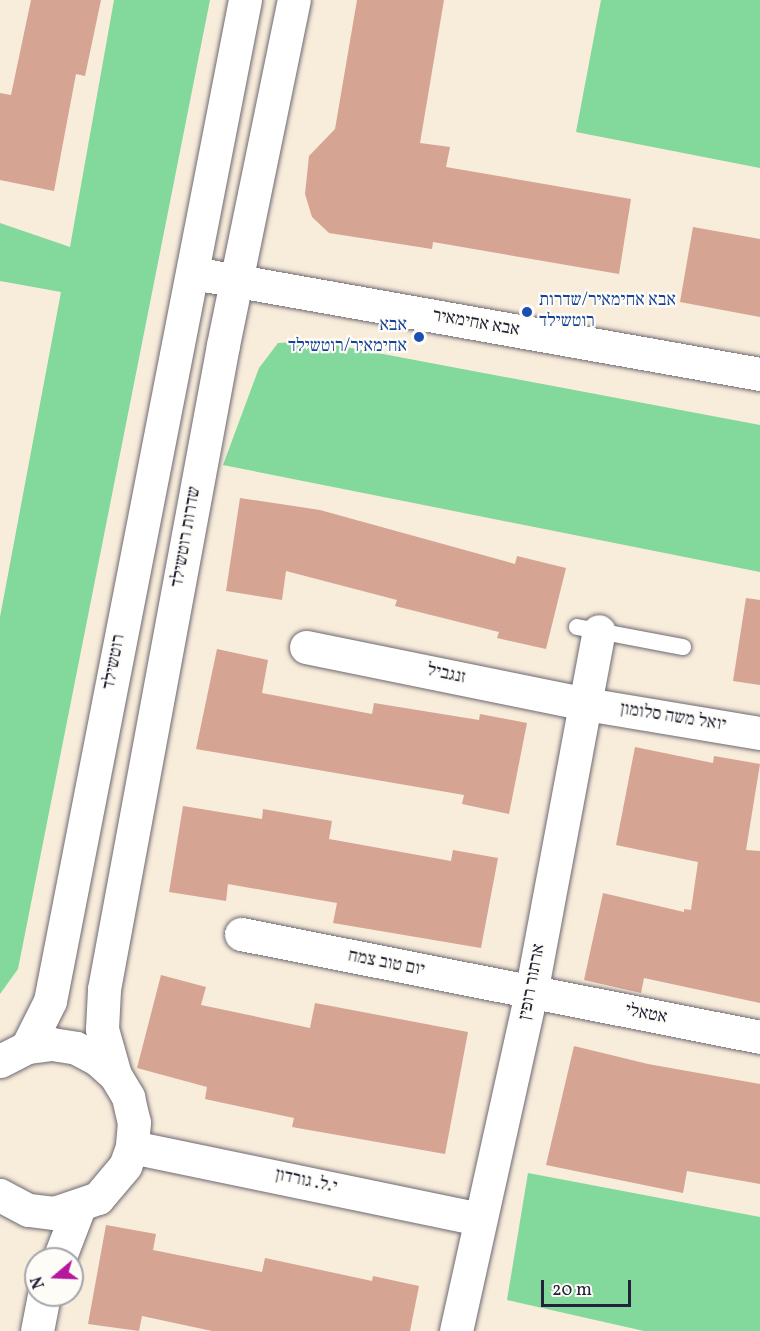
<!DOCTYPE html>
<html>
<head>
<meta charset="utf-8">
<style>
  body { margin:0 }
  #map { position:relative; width:760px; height:1331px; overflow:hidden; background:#f8ecda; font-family:Vollkorn,"Frank Ruhl Libre",serif }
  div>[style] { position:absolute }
  .green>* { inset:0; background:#83d89b }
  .building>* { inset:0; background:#d6a493 }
  .roads { filter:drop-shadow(0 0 2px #6d6973) drop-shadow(0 0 2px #6d6973) }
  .service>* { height:16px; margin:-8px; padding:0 8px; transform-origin:8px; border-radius:8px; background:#fff }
  .minor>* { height:33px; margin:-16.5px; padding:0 16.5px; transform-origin:16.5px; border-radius:16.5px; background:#fff }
  .tertiary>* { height:33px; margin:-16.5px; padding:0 16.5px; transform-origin:16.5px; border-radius:16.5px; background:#fff }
  .dots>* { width:16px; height:16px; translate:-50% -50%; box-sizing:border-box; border:3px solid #fdfcf7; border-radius:50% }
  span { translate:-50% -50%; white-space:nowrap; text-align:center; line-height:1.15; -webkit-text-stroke:4.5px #fdfcf7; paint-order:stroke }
  .transit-label { font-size:18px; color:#164399 }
  .left { translate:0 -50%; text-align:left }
  .right { translate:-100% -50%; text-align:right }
  .street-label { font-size:18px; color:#22223b }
  .north { position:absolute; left:24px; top:1247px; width:60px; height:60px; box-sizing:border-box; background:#fdfcf7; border:2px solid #a5a5ac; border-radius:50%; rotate:251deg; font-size:16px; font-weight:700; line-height:24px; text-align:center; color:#22223b }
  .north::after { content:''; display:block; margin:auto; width:21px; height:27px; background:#b5179e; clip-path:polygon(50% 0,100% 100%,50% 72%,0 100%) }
  .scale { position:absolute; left:541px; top:1280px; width:90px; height:27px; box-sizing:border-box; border:3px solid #22223b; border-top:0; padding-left:8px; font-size:18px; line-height:21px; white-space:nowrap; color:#22223b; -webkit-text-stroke:4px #fdfcf7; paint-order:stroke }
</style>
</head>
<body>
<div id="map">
  <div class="green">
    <i style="clip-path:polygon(114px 0,210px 0,18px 969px,0 994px,0 617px,61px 292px,0 281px,0 223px,70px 247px)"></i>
    <i style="clip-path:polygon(601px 0,760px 0,760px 168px,576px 132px)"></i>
    <i style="clip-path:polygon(314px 341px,760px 425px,760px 572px,223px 465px,259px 368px,278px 343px)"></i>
    <i style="clip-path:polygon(528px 1173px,760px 1217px,760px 1331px,644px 1331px,507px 1300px)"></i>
  </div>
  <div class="building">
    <i style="clip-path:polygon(31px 0,101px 0,85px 76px,76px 74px,54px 191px,0 180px,0 93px,11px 95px)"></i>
    <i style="clip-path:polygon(357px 0,444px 0,420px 143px,450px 147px,446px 167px,631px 199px,619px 274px,433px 242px,432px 249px,329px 233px,312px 217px,305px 194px,309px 156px,335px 129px)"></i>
    <i style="clip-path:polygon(693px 227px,760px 239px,760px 317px,680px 302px)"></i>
    <i style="clip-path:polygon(240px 498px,320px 510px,515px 564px,517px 556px,566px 568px,546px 649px,497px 638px,499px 632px,395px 606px,397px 600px,286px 571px,282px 600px,226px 591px)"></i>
    <i style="clip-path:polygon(746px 598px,760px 600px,760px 685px,733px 681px)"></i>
    <i style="clip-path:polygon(217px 649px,268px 660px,262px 693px,372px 714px,374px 703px,479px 720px,480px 714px,527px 723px,509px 814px,462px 804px,464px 795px,196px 749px)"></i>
    <i style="clip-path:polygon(635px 747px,713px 763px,714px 756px,760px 764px,746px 850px,760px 851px,760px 1003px,644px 978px,641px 993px,584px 980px,603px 893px,684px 912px,684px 909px,691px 910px,698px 862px,616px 845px)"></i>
    <i style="clip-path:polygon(183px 806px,262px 819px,263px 809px,332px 821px,329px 839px,451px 861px,453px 850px,498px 858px,481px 948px,333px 923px,337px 903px,228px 884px,226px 901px,169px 892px)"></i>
    <i style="clip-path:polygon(161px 975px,206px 987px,201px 1005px,310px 1028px,315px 1003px,468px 1032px,445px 1154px,292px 1127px,294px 1118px,205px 1099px,207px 1087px,137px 1068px)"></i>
    <i style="clip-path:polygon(574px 1046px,648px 1064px,760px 1084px,760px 1184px,687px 1171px,683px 1193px,546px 1165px)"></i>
    <i style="clip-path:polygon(106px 1225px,156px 1234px,153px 1250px,262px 1272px,265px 1258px,372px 1281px,373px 1276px,419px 1286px,410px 1331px,212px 1331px,142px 1316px,139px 1331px,88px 1324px)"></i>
  </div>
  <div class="roads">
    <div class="service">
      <i style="left:577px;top:627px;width:108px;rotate:10.7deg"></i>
    </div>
    <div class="minor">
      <i style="left:193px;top:273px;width:576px;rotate:10.1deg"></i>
      <i style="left:306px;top:647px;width:286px;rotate:11.5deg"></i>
      <i style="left:586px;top:704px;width:176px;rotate:9.5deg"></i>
      <i style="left:241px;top:934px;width:529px;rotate:11.22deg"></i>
      <i style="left:456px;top:1331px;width:346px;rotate:-77.5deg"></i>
      <i style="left:531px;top:993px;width:368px;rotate:-79.4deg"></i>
    </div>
    <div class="tertiary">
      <i style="left:27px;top:1047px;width:51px;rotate:-63.4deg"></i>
      <i style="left:50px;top:1001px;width:1020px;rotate:-78.98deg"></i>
      <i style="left:0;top:1061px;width:30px;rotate:-27deg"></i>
      <i style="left:27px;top:1047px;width:25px;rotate:-7deg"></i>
      <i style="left:52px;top:1044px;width:24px;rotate:9deg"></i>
      <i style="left:76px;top:1048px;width:24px;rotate:28deg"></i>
      <i style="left:97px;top:1059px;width:24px;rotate:42deg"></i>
      <i style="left:115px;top:1075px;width:26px;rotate:59deg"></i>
      <i style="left:128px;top:1097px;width:26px;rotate:77deg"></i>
      <i style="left:134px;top:1122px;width:25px;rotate:95deg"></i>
      <i style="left:132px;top:1147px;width:20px;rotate:110deg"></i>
      <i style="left:125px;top:1166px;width:42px;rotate:130.2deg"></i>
      <i style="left:98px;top:1198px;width:46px;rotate:161.2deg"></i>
      <i style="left:54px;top:1213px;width:26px;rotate:-173deg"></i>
      <i style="left:28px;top:1210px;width:32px;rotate:-152deg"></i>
      <i style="left:115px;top:1075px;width:48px;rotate:-105.8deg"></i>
      <i style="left:102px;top:1029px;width:40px;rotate:-87.1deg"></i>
      <i style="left:104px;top:989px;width:655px;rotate:-79.53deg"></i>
      <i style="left:223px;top:345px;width:352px;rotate:-78.4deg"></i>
      <i style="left:132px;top:1147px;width:355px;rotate:11.7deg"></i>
      <i style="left:59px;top:1259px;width:56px;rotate:-69deg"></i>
      <i style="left:37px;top:1331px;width:37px;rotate:-79deg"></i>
    </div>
  </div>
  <div class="dots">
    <i style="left:527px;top:312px;background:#1a4fb4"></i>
    <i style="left:419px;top:337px;background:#1a4fb4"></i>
  </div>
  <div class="transit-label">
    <span class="left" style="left:539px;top:312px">אבא אחימאיר/שדרות<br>רוטשילד</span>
    <span class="right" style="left:407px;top:337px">אבא<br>אחימאיר/רוטשילד</span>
  </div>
  <div class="street-label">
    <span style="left:476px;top:324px;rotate:10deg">אבא אחימאיר</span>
    <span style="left:187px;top:537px;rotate:-80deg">שדרות רוטשילד</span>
    <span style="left:115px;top:662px;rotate:-79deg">רוטשילד</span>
    <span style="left:446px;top:675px;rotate:12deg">זנגביל</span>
    <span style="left:673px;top:718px;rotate:9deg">יואל משה סלומון</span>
    <span style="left:386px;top:964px;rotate:11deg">יום טוב צמח</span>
    <span style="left:533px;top:982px;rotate:-79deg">ארתור רופין</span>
    <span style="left:646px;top:1015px;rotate:11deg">אטאלי</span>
    <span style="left:306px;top:1182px;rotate:12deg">י.ל. גורדון</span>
  </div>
  <div class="north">N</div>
  <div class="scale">20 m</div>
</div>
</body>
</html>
